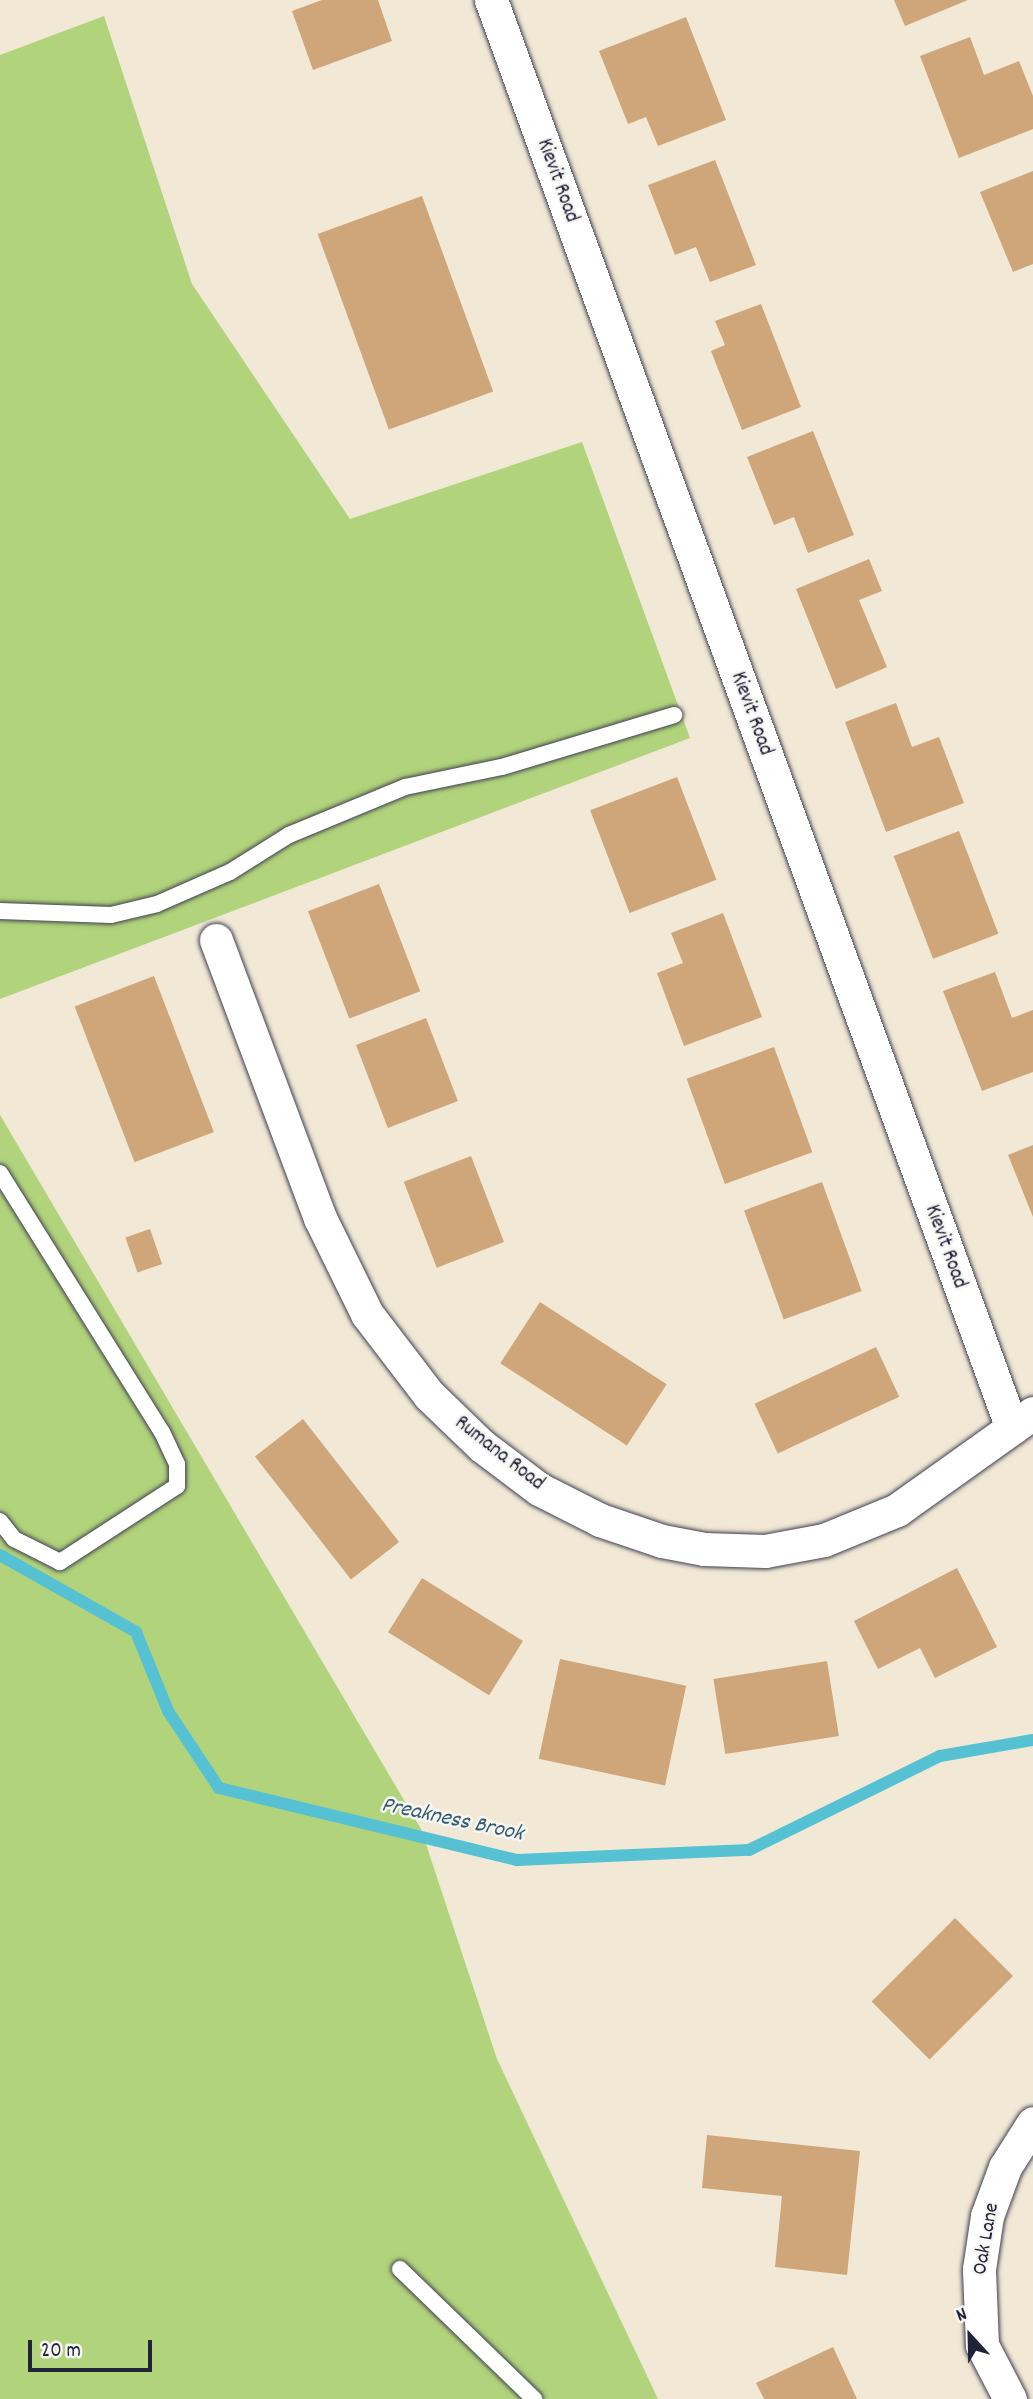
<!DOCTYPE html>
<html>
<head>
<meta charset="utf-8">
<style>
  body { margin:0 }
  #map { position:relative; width:1033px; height:2399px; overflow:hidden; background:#f1e9d5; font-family:Dekko,sans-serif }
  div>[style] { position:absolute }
  .green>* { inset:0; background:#b1d37b }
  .stream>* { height:12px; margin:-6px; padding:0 6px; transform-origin:6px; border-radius:6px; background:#56c1d2 }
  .building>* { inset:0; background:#cfa57a; transform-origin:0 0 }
  .roads { filter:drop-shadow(0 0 2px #414052) drop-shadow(0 0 2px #414052) }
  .service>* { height:16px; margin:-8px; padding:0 8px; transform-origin:8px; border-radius:8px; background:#fff }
  .minor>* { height:33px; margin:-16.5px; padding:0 16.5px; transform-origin:16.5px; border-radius:16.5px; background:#fff }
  span { translate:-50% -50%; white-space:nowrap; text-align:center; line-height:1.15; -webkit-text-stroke:5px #f6f6f2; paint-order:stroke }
  .street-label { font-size:21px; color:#22223b }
  .water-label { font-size:23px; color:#345a70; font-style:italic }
  .north { position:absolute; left:935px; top:2301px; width:70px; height:70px; -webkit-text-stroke:5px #f6f6f2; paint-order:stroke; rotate:338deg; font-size:19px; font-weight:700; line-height:28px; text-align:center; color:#22223b }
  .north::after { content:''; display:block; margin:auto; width:24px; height:32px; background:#22223b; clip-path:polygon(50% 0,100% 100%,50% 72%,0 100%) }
  .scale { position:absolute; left:28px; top:2340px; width:124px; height:32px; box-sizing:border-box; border:4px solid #22223b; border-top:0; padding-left:9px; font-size:21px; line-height:24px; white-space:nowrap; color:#22223b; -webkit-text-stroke:5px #f6f6f2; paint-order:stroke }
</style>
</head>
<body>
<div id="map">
  <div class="green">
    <i style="clip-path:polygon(104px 16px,192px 284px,350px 519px,582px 442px,690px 738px,0 999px,0 55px)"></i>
    <i style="clip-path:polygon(0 1115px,421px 1829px,497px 2059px,658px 2399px,0 2399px)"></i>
  </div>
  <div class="stream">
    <i style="left:0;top:1555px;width:156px;rotate:29.5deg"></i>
    <i style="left:136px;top:1632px;width:85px;rotate:67.9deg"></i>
    <i style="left:168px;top:1711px;width:92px;rotate:56.5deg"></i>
    <i style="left:219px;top:1788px;width:307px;rotate:13.6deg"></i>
    <i style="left:517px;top:1860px;width:232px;rotate:-2.5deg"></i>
    <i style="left:749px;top:1850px;width:213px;rotate:-26.2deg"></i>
    <i style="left:940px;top:1756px;width:94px;rotate:-9.8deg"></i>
  </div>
  <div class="building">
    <i style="clip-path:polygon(322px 0,378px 0,392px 41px,313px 70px,292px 11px)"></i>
    <i style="clip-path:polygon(894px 0,968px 0,905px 26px)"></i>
    <i style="clip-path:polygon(686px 17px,726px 120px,658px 146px,646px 117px,628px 124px,599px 51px)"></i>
    <i style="clip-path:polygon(970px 37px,984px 75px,1019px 61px,1033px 96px,1033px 129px,959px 158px,920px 56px)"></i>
    <i style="clip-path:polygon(715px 160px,756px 265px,710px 282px,696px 247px,675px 255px,648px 185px)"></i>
    <i style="clip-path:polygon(1033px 171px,1033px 264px,1013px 272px,980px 192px)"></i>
    <i style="left:422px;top:196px;width:208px;height:111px;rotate:70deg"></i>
    <i style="clip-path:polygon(761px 304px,801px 407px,742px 430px,711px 351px,725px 345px,715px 321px)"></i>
    <i style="clip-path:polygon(813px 431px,854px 535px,808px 553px,794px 517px,774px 525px,747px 457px)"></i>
    <i style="clip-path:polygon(869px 559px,882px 591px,859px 600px,887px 667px,836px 689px,796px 589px)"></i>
    <i style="clip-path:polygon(896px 703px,912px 747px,939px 737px,964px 803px,886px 832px,845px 722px)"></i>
    <i style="left:677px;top:777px;width:110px;height:93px;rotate:69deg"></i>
    <i style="left:959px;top:831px;width:110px;height:70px;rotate:69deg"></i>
    <i style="left:379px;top:884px;width:115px;height:76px;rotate:69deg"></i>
    <i style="clip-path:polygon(723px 913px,762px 1017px,684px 1046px,657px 973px,683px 963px,671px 933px)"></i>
    <i style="clip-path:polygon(995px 972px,1012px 1018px,1033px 1010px,1033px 1072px,982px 1091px,943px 991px)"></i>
    <i style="left:154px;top:976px;width:167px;height:85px;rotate:69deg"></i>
    <i style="left:426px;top:1018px;width:89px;height:75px;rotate:69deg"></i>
    <i style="left:774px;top:1047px;width:112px;height:93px;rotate:70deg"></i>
    <i style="clip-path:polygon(1033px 1145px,1033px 1217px,1008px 1155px)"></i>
    <i style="left:471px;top:1156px;width:92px;height:72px;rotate:69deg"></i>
    <i style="left:822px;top:1182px;width:116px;height:83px;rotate:70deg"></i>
    <i style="left:150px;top:1229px;width:37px;height:26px;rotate:71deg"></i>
    <i style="left:540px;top:1302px;width:151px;height:73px;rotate:33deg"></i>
    <i style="left:876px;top:1347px;width:55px;height:134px;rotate:65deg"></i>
    <i style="left:303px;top:1419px;width:156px;height:61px;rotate:52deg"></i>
    <i style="clip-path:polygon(957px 1568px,997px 1647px,935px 1678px,920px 1648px,878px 1669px,854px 1621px)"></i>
    <i style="left:422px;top:1578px;width:119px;height:64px;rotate:32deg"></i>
    <i style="left:560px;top:1659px;width:129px;height:102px;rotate:12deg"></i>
    <i style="left:827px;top:1661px;width:76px;height:115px;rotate:81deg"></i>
    <i style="left:955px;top:1918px;width:82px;height:118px;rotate:45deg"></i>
    <i style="clip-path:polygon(707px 2135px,860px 2151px,847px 2275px,775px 2267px,782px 2196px,702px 2188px)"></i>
    <i style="clip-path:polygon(833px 2347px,857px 2399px,764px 2399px,756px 2383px)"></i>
  </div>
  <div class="roads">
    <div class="service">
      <i style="left:0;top:911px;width:111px;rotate:2.1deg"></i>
      <i style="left:111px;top:915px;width:47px;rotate:-13.4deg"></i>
      <i style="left:157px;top:904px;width:80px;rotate:-23.7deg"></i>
      <i style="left:230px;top:872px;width:70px;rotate:-32.1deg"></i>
      <i style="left:289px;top:835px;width:126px;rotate:-22.5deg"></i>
      <i style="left:405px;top:787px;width:99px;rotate:-11.7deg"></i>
      <i style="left:502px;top:767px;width:180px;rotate:-16.8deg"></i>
      <i style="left:0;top:1173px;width:305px;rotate:58deg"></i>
      <i style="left:162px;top:1432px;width:35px;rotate:65deg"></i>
      <i style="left:177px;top:1464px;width:22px;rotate:90deg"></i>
      <i style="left:177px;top:1486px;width:140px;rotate:147deg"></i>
      <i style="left:60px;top:1562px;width:51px;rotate:-153.4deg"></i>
      <i style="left:14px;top:1539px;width:23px;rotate:-128deg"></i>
      <i style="left:400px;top:2269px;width:187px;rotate:44.1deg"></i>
    </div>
    <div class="minor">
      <i style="left:491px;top:0;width:1520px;rotate:69.96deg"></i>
      <i style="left:216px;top:940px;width:297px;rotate:69.5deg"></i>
      <i style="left:320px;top:1218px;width:107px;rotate:63.9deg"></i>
      <i style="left:367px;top:1314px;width:102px;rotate:52.6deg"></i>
      <i style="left:429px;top:1395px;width:74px;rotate:43.9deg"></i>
      <i style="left:482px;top:1446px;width:71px;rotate:37deg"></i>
      <i style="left:539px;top:1489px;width:68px;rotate:26.9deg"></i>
      <i style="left:600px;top:1520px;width:65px;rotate:18.7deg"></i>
      <i style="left:662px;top:1541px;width:43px;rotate:10.8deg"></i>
      <i style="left:704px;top:1549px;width:61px;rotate:1.9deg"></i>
      <i style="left:765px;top:1551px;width:60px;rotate:-10.6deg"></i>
      <i style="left:824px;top:1540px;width:79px;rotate:-22.3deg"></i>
      <i style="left:897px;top:1510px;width:167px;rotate:-35.5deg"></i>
      <i style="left:1010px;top:2399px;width:61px;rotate:-117.4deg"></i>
      <i style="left:982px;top:2345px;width:76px;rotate:-92.3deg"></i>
      <i style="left:979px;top:2269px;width:54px;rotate:-81.4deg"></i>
      <i style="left:987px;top:2216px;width:52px;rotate:-69.8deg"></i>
      <i style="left:1005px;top:2167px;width:52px;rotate:-57.5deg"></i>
    </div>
  </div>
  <div class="street-label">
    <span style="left:557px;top:181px;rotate:70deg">Kievit Road</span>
    <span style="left:751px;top:714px;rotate:70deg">Kievit Road</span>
    <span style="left:945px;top:1247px;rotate:70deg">Kievit Road</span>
    <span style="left:499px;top:1454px;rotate:38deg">Rumana Road</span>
    <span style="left:987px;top:2239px;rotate:-80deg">Oak Lane</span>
  </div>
  <div class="water-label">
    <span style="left:452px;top:1821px;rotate:12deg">Preakness Brook</span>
  </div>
  <div class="north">N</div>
  <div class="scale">20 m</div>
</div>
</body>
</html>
